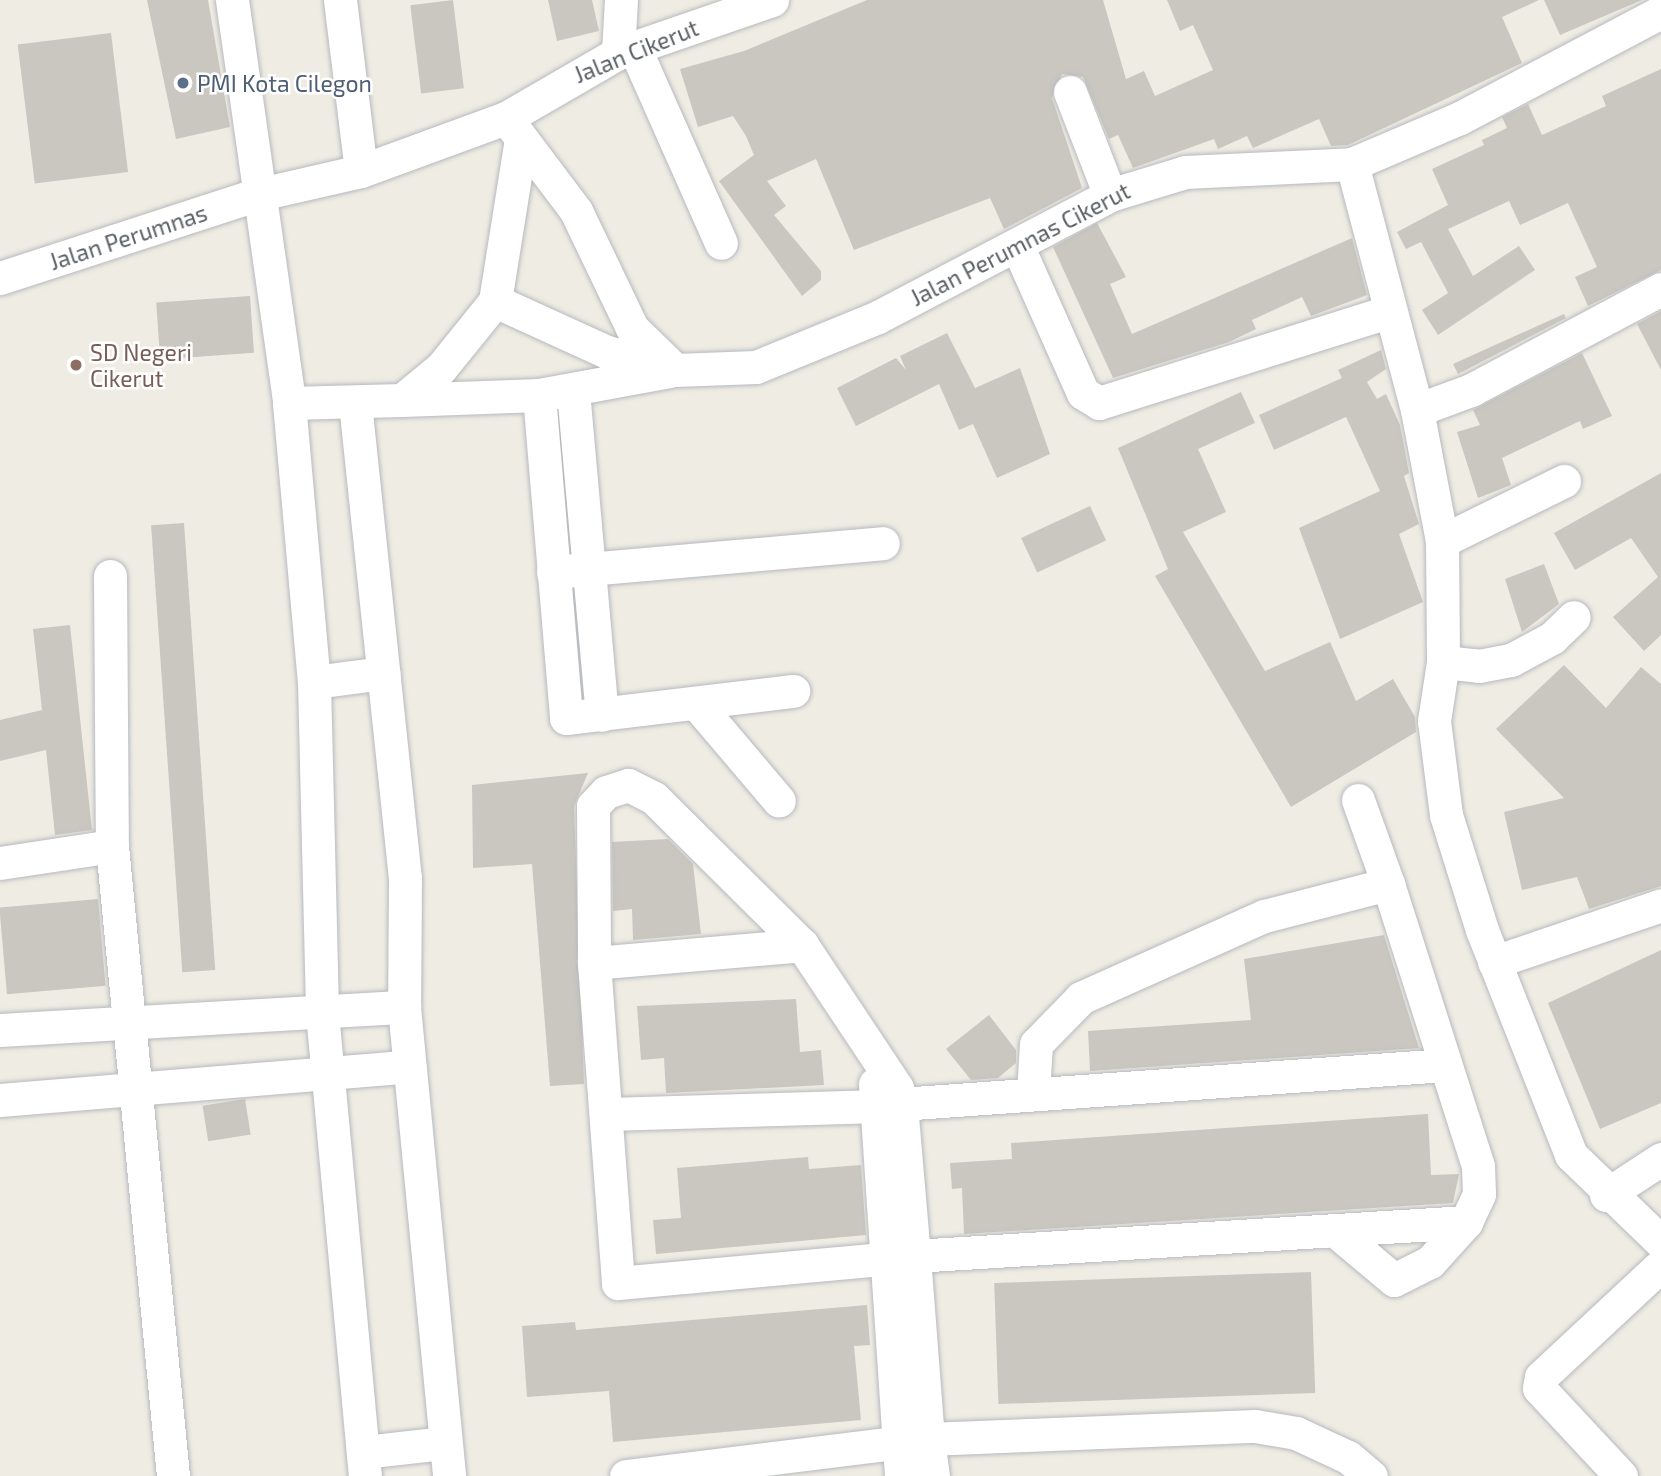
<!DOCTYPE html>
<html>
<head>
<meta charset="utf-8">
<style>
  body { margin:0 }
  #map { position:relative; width:1661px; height:1476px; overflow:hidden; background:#efece3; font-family:"Exo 2",sans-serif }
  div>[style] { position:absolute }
  .building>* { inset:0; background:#cac7c0; transform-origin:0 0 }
  .roads { filter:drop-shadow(0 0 2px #b6babe) drop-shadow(0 0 2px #b6babe) }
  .minor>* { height:33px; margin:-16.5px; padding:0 16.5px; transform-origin:16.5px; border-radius:16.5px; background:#fff }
  .dots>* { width:19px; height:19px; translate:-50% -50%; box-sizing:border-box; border:4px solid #fff; border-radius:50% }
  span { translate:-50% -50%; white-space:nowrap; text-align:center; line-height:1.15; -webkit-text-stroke:5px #fff; paint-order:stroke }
  .street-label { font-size:23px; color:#5b6065 }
  .service-label { font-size:23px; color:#4e5e75 }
  .left { translate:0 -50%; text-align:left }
  .education-label { font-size:23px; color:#785e54 }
</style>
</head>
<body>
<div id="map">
  <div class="building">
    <i style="clip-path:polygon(147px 0,208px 0,230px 127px,176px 139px)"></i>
    <i style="left:453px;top:0;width:89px;height:43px;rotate:83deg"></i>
    <i style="clip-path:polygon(548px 0,592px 0,599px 31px,557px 41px)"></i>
    <i style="clip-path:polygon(867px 0,1103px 0,1126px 79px,1144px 71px,1155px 96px,1213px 70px,1193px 25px,1180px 31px,1167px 0,1539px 0,1502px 17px,1522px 63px,1348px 145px,1331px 146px,1319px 119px,1253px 148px,1247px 136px,1218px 149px,1214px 139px,1133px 168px,1118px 135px,1109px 139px,1083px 77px,1062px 74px,1052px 98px,1082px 188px,1004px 229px,990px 198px,854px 250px,816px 159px,767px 181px,786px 206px,774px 215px,821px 271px,821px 280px,802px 296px,719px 181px,754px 155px,746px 136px,733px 116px,698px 127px,680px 69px,744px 51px)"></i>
    <i style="clip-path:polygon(1544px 0,1642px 0,1560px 35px)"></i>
    <i style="left:111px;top:33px;width:140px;height:94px;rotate:83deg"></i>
    <i style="clip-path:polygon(1661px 69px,1661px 270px,1588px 306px,1575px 277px,1597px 267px,1568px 203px,1520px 225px,1509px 201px,1448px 229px,1473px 276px,1519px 246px,1535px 270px,1438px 335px,1422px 310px,1448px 293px,1421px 242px,1406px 249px,1397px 232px,1448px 205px,1432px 169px,1484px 145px,1482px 140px,1507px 128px,1502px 117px,1528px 104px,1542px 135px,1606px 106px,1602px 96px)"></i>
    <i style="clip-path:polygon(1097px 223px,1126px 277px,1110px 284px,1132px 334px,1352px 238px,1367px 295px,1311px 316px,1302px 297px,1252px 320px,1256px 329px,1229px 342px,1113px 378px,1053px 247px)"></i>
    <i style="left:250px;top:296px;width:57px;height:94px;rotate:86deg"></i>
    <i style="clip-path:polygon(1661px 311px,1661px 370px,1637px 324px)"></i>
    <i style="clip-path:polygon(1564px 314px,1566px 318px,1458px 374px,1453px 364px)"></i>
    <i style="clip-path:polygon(947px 333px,975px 388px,1020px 368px,1050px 454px,997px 478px,973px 424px,959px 430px,939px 384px,856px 426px,837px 388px,896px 358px,906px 370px,900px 356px)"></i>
    <i style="clip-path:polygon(1381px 350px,1386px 369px,1367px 382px,1377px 399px,1386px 394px,1400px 425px,1409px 473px,1404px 476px,1419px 524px,1399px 534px,1423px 602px,1340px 639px,1299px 528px,1380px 491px,1346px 417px,1274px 450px,1259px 415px,1342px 378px,1338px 370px)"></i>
    <i style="clip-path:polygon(1582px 353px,1612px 416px,1583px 429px,1580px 421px,1502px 458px,1511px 485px,1478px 498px,1457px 432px,1480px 425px,1473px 410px)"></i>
    <i style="clip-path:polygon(1241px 392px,1255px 423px,1198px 449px,1226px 512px,1183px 532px,1265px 671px,1330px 642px,1356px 701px,1393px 679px,1415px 717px,1416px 732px,1291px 807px,1155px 576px,1168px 569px,1118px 448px)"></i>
    <i style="clip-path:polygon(1661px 473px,1661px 635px,1644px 651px,1613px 617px,1658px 577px,1631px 538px,1575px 570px,1554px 533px)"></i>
    <i style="left:1090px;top:506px;width:38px;height:76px;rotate:65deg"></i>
    <i style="left:184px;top:523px;width:448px;height:33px;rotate:86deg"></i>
    <i style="clip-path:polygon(1544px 564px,1559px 604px,1522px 632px,1505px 579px)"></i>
    <i style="clip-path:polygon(70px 625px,92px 830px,55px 835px,46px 750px,0 761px,0 720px,42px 710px,33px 629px)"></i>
    <i style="clip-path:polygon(1564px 665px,1606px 708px,1641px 667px,1661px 684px,1661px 886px,1589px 909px,1577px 877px,1522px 890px,1504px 812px,1564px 798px,1496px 729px)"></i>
    <i style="clip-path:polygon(588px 773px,574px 806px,584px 1084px,550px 1086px,532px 864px,473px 868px,472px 785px)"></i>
    <i style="clip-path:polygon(668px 839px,693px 864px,701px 934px,633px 940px,632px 909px,613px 911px,612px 842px)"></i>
    <i style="left:98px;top:899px;width:87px;height:99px;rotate:85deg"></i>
    <i style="clip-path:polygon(1384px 935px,1419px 1048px,1090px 1071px,1088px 1031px,1251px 1020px,1244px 959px)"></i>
    <i style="clip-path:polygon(1661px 950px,1661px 1103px,1600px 1129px,1548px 1003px)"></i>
    <i style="clip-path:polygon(796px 999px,800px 1052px,821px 1050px,824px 1085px,666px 1093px,664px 1058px,641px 1060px,637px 1006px)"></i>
    <i style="clip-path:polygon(989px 1015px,1016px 1050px,1016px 1063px,998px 1078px,971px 1080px,946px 1049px)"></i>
    <i style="left:245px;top:1099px;width:36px;height:43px;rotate:81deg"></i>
    <i style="clip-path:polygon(1428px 1114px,1431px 1175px,1459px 1174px,1453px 1203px,964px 1234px,962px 1188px,952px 1189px,950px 1163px,1012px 1159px,1011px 1143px)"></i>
    <i style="clip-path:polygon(808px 1157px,809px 1169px,861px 1165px,866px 1235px,656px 1254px,653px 1220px,681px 1218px,677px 1168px)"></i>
    <i style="left:1311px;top:1272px;width:121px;height:317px;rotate:88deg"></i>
    <i style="clip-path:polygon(867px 1305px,870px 1345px,854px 1346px,861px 1420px,613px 1442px,609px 1391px,527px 1397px,522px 1326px,575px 1322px,576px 1330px)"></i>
  </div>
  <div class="roads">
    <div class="minor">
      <i style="left:232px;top:0;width:407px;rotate:81.9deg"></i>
      <i style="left:289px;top:403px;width:280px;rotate:84.9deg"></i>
      <i style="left:314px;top:682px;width:331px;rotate:88.6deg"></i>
      <i style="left:322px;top:1013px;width:465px;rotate:84.7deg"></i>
      <i style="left:340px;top:0;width:172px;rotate:83deg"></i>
      <i style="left:635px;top:49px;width:212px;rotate:66.1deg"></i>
      <i style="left:618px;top:53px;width:53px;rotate:-86.8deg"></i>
      <i style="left:1070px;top:92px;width:110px;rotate:68.8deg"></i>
      <i style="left:506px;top:118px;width:129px;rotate:-30.1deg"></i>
      <i style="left:618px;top:53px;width:163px;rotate:-19deg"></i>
      <i style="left:1352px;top:164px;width:254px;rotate:75.2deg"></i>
      <i style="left:1417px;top:410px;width:133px;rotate:79.2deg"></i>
      <i style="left:1442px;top:541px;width:121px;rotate:89.5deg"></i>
      <i style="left:1443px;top:662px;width:60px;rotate:98.7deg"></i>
      <i style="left:1434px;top:721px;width:95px;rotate:82.7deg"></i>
      <i style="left:1446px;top:815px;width:121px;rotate:72.6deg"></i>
      <i style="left:1482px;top:930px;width:242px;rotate:68.4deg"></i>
      <i style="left:1571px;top:1155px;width:125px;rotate:44deg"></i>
      <i style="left:1017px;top:245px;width:162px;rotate:66deg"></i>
      <i style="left:1083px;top:393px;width:19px;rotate:32deg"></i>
      <i style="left:1099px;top:403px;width:305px;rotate:-17.5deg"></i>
      <i style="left:0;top:278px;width:269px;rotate:-18deg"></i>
      <i style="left:256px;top:195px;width:108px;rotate:-12.9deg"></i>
      <i style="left:361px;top:171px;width:154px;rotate:-20.1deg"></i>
      <i style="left:506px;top:118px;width:116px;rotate:53deg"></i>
      <i style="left:576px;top:211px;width:130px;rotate:64.4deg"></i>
      <i style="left:632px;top:328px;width:56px;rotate:44.3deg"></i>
      <i style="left:495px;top:301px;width:123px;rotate:24.5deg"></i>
      <i style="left:607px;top:352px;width:70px;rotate:14.8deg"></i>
      <i style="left:675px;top:370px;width:81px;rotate:-2.1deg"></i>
      <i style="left:756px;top:367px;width:132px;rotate:-22.3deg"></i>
      <i style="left:878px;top:317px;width:262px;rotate:-27.7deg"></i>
      <i style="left:1110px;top:195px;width:78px;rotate:-17deg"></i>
      <i style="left:1185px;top:172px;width:167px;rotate:-2.7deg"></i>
      <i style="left:1352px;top:164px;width:117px;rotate:-23.1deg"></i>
      <i style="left:1460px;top:118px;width:227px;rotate:-27.8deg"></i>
      <i style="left:573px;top:391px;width:325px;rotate:84.9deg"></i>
      <i style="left:539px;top:395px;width:324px;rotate:85.2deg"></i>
      <i style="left:566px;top:718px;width:229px;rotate:-6.8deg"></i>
      <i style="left:402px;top:400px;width:137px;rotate:-2.1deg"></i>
      <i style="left:539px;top:395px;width:133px;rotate:-10.4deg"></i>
      <i style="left:289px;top:403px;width:113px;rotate:-1.5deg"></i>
      <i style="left:402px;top:400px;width:50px;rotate:-39.4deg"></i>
      <i style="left:441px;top:368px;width:86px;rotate:-51.1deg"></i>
      <i style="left:495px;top:301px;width:164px;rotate:-80.9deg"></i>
      <i style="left:355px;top:403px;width:478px;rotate:84deg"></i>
      <i style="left:405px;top:878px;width:129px;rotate:90.4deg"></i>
      <i style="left:404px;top:1007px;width:471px;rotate:84.5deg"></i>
      <i style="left:1417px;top:410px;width:58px;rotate:-20.3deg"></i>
      <i style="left:1471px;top:390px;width:215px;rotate:-28deg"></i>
      <i style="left:1442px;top:541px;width:136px;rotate:-26.2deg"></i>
      <i style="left:553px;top:572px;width:331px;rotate:-5deg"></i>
      <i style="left:110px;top:576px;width:270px;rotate:89.6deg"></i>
      <i style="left:112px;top:846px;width:633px;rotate:84.47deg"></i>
      <i style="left:1443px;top:662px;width:36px;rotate:6deg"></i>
      <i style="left:1479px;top:666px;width:33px;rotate:-11deg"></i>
      <i style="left:1511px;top:660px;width:47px;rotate:-28.2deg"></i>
      <i style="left:1552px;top:638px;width:30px;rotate:-44deg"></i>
      <i style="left:314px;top:682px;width:70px;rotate:-7.4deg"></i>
      <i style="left:696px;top:703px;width:128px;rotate:49.7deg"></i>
      <i style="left:1358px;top:800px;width:89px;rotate:70.3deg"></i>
      <i style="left:0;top:863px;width:113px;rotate:-8.6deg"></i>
      <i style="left:1494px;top:962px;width:176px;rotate:-18.8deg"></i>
      <i style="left:594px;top:963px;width:209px;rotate:-4.9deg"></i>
      <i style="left:0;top:1030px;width:405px;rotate:-3.3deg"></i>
      <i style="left:875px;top:1084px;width:393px;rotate:86.2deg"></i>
      <i style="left:0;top:1100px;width:411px;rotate:-4.7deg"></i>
      <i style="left:607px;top:1114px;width:265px;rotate:-1.7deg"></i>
      <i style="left:872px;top:1106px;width:574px;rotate:-4.09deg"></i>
      <i style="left:1606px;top:1195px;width:66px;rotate:-33.2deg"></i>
      <i style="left:1338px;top:1233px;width:73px;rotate:40deg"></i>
      <i style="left:1394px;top:1280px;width:40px;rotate:-26.6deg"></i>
      <i style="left:1430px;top:1262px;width:54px;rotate:-48deg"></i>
      <i style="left:363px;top:1452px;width:82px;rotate:-6.3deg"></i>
      <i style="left:626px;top:1476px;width:304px;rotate:-7deg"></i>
      <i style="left:928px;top:1439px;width:327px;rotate:-2.3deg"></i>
      <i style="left:1255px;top:1426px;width:42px;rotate:9.7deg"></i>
      <i style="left:1296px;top:1433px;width:57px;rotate:24.8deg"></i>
      <i style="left:1348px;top:1457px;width:30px;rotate:40deg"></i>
      <i style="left:933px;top:1476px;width:37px;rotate:-98deg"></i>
      <i style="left:928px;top:1439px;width:184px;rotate:-94.4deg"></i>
      <i style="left:914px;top:1256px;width:153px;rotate:-94.9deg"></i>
      <i style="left:901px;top:1104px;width:16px;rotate:-104deg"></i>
      <i style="left:897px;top:1088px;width:172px;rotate:-123.6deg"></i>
      <i style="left:802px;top:945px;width:209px;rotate:-135.2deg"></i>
      <i style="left:654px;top:798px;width:29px;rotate:-153deg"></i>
      <i style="left:628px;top:785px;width:23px;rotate:162deg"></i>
      <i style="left:606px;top:792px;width:19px;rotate:133deg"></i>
      <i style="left:593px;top:806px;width:157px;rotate:89.6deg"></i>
      <i style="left:594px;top:963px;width:321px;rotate:85.7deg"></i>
      <i style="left:618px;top:1283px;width:297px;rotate:-5.2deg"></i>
      <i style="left:914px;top:1256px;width:553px;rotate:-3.52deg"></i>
      <i style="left:1466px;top:1222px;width:31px;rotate:-65deg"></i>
      <i style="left:1479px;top:1194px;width:28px;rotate:-92deg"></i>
      <i style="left:1478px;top:1166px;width:296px;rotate:-107.7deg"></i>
      <i style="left:1388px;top:884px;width:128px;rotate:165.5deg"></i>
      <i style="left:1264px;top:916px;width:201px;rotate:155.9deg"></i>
      <i style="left:1081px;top:998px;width:64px;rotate:134.4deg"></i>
      <i style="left:1036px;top:1044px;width:49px;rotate:93.5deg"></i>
      <i style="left:1621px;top:1476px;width:120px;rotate:-133deg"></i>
      <i style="left:1539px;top:1388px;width:11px;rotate:-80deg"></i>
      <i style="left:1541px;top:1377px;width:161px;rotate:-43deg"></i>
    </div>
  </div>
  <div class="dots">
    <i style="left:183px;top:83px;background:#5c6f8a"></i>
    <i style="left:76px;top:365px;background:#8d6e63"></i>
  </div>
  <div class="street-label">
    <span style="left:636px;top:51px;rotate:-22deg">Jalan Cikerut</span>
    <span style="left:128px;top:237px;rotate:-18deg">Jalan Perumnas</span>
    <span style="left:1020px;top:244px;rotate:-27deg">Jalan Perumnas Cikerut</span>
  </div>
  <div class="service-label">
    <span class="left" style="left:197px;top:83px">PMI Kota Cilegon</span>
  </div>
  <div class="education-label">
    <span class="left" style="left:90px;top:365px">SD Negeri<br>Cikerut</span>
  </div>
</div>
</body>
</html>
